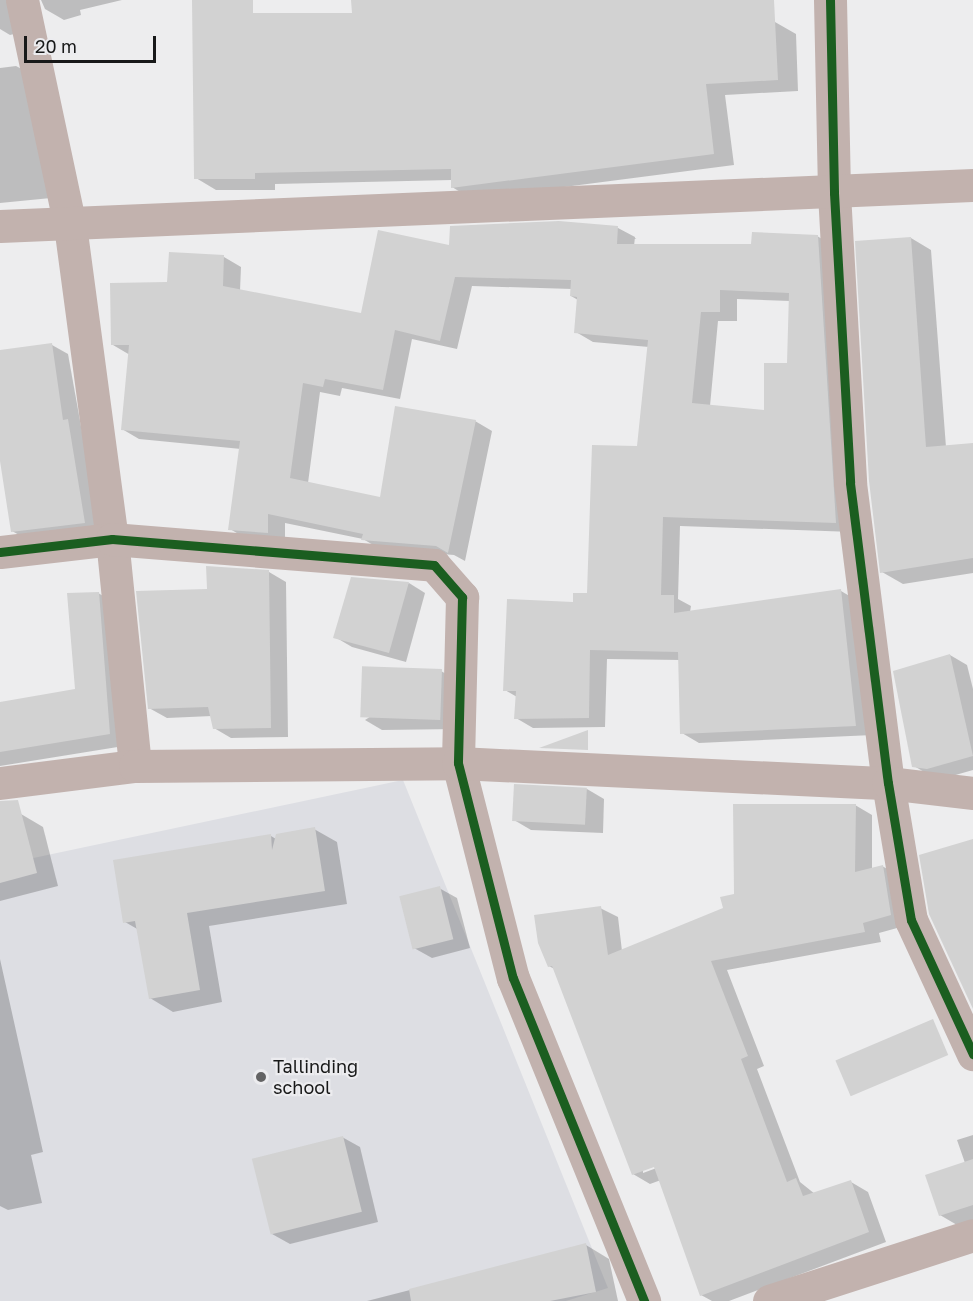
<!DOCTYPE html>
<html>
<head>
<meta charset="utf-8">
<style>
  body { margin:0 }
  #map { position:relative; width:973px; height:1301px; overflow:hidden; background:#ededee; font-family:"Golos Text",sans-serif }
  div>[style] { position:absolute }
  .built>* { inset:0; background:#dddee3 }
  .shadow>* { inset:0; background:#0003 }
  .building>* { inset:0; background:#d2d2d2; transform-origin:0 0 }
  .minor>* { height:33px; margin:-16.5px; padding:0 16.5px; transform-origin:16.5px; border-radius:16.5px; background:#c2b2ae }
  .cycleway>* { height:9px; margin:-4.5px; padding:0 4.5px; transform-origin:4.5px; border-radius:4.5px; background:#1b5e20 }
  .dots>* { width:16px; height:16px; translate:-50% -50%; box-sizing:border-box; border:3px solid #ececef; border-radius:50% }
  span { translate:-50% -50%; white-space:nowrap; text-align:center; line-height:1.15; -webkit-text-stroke:4.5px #ececef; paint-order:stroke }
  .poi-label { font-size:18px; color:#181919 }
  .left { translate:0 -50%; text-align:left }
  .scale { position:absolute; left:24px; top:36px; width:132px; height:27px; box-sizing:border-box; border:3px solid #181919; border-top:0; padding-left:8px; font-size:18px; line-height:21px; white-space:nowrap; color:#181919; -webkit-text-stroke:4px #ececef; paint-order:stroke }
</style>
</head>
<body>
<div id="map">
  <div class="built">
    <i style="clip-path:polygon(403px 780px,608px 1288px,566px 1301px,0 1301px,0 865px)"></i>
  </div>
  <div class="shadow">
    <i style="clip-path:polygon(0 0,29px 0,26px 31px,10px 35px,0 29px)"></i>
    <i style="clip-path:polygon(41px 0,122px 0,80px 10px,81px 15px,64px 20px,45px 9px)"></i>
    <i style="clip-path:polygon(353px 0,740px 0,741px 23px,775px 22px,796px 34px,798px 91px,725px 95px,734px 165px,472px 199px,452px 187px,452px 180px,275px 184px,275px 190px,216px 190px,196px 178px,354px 15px)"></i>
    <i style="clip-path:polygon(16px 66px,31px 74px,51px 198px,0 203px,0 68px)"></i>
    <i style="clip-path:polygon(evenodd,618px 228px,635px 237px,634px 246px,753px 246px,817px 236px,834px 246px,853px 532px,680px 526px,678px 599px,691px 606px,690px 612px,841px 591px,858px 601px,873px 735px,699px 743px,682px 733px,680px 660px,607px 659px,605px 727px,533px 728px,516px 718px,517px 697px,505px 690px,574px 603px,588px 594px,639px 448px,649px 347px,593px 342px,576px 332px,578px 300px,571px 296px,572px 289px,472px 286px,457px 349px,412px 339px,400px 399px,342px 388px,340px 396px,320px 392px,308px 483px,381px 499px,475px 421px,492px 431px,465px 561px,454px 555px,380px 549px,363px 539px,285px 523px,285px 542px,247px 539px,230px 529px,241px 449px,139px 439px,122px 429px,130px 355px,113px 345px,169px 283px,224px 257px,241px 267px,240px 291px,362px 314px,450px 246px,618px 228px,737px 299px,790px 301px,789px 364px,766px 411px,710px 406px,718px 321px,737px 321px,737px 299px)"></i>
    <i style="clip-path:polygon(911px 238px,931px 250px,946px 447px,973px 444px,973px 573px,903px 584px,882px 572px)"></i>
    <i style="clip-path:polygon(52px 345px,68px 354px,100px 532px,28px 540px,12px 531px,0 450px,0 351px)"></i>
    <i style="clip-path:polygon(269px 572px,286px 582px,288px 737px,231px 738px,214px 728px,212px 716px,167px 718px,149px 708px,208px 590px)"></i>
    <i style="clip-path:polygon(409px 583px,425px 593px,406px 662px,352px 647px,335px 637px)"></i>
    <i style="clip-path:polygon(98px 593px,119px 605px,130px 745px,0 766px,0 703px,77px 691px)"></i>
    <i style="clip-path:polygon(950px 655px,967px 665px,973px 689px,973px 770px,945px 778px,931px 776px,914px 766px)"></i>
    <i style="clip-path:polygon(441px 671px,458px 681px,457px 729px,382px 730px,365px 720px)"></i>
    <i style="clip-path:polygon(587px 789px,604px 799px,603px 833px,531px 830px,514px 820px)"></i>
    <i style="clip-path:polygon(evenodd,855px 805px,872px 815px,872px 869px,882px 866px,900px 876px,908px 925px,879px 933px,881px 942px,727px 970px,764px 1066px,757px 1069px,800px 1182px,815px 1194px,851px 1182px,868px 1192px,886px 1242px,729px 1301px,712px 1301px,701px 1295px,661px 1180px,650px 1184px,633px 1174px,556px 970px,549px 966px,600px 908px,618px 917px,622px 951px,725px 909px,735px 895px,855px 805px,661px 1163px,662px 1166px,643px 1173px,643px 1169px,661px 1163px)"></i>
    <i style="clip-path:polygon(21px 814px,43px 827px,58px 886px,0 901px,0 820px)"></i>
    <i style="clip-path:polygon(314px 829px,337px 842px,347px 904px,209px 926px,222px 1002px,173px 1012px,150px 998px,139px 930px,125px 922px,115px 861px,271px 836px,276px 839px)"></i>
    <i style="clip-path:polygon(439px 888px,457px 898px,470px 948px,432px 958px,414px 948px)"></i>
    <i style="clip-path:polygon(0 959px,43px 1152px,31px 1155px,42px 1203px,8px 1210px,0 1206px)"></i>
    <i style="clip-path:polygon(973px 1135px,973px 1220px,957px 1225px,940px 1215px,965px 1163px,957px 1140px)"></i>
    <i style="clip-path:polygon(342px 1137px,360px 1147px,378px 1222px,290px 1244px,272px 1234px)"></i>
    <i style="clip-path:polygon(586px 1245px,609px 1259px,618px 1301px,367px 1301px)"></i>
  </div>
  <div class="building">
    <i style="clip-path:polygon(192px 0,253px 0,253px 13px,352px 13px,351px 0,774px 0,778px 80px,706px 84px,714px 154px,451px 188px,451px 169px,255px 173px,255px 179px,194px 179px)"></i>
    <i style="clip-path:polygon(evenodd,559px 221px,618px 226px,617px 244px,751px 244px,752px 232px,818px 235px,836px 523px,663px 517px,661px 595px,674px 595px,674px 613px,841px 589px,856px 726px,680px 734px,678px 652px,590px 650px,589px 718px,514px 719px,516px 691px,503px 691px,507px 599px,573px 602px,573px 593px,587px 593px,592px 445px,637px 446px,648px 340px,574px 333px,577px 297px,570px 296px,571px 280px,455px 277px,440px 341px,395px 330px,383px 390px,325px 379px,323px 387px,303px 383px,290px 478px,380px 497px,395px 406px,476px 420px,448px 553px,436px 546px,361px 540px,363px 534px,268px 514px,268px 533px,228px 530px,240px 441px,121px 430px,129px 345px,111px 345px,110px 283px,167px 282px,169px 252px,224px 255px,223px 286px,361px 313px,378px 230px,449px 245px,450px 226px,559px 221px,720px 290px,789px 293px,787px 363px,764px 363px,764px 410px,692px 403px,701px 312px,720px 312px,720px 290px)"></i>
    <i style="clip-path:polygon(911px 237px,926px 447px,973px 443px,973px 558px,880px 573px,869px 481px,855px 241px)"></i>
    <i style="clip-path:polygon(52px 343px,63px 420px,68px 419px,85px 523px,11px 532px,0 461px,0 350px)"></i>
    <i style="clip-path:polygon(206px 566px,269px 570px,271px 728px,213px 729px,208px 707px,148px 709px,136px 591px,207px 589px)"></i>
    <i style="clip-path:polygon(351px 577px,409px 582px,389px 653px,333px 638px)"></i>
    <i style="clip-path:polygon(99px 592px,110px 734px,0 752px,0 702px,75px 689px,67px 593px)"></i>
    <i style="clip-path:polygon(950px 654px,973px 756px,927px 769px,912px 767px,893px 671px)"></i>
    <i style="left:442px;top:669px;width:51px;height:80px;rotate:92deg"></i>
    <i style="clip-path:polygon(588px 730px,588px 750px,539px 748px)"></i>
    <i style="left:514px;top:784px;width:73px;height:37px;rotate:3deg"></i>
    <i style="clip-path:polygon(18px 800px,37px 873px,0 883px,0 801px)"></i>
    <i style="clip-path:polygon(733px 804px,856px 804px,855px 872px,883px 865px,891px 915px,863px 923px,865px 932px,711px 961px,748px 1056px,741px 1059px,787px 1182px,796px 1178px,803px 1196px,851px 1180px,869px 1232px,700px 1296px,654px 1167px,632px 1175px,552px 966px,548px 967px,538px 943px,534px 915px,601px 906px,608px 955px,723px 908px,720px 897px,734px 894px)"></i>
    <i style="clip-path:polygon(315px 827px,325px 891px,187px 913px,200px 990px,149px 999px,135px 921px,123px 923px,113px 860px,271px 834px,272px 850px,276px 834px)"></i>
    <i style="clip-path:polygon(973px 839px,973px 1009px,929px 914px,919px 855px)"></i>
    <i style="left:440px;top:886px;width:55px;height:42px;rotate:76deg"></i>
    <i style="left:933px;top:1019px;width:39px;height:106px;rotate:67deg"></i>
    <i style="left:343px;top:1136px;width:78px;height:94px;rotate:76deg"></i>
    <i style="clip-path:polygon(973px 1159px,973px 1205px,939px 1216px,925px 1175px)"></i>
    <i style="clip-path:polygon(586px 1243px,596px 1292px,550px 1301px,411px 1301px,409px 1289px)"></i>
  </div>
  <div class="minor">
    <i style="left:22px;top:0;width:230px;rotate:78deg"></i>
    <i style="left:70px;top:225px;width:317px;rotate:82.4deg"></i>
    <i style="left:112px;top:539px;width:228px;rotate:84.2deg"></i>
    <i style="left:830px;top:0;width:193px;rotate:88.8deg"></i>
    <i style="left:834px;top:193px;width:290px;rotate:86.8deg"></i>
    <i style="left:850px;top:483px;width:302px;rotate:82.8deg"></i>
    <i style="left:888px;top:783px;width:139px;rotate:80.5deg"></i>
    <i style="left:911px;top:920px;width:148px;rotate:65.2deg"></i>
    <i style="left:0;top:226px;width:974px;rotate:-2.41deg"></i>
    <i style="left:0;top:552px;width:113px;rotate:-6.6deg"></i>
    <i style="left:112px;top:539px;width:323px;rotate:4.6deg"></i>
    <i style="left:434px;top:565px;width:43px;rotate:48.8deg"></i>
    <i style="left:462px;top:597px;width:166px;rotate:91.4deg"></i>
    <i style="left:458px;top:763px;width:222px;rotate:75.7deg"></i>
    <i style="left:513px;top:978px;width:349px;rotate:67.9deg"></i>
    <i style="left:0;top:783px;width:136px;rotate:-7.2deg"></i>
    <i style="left:135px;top:766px;width:323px;rotate:-0.5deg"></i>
    <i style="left:458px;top:763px;width:430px;rotate:2.7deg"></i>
    <i style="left:888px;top:783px;width:86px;rotate:6.7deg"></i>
    <i style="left:769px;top:1301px;width:214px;rotate:-17.9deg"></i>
  </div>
  <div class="cycleway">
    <i style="left:830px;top:0;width:193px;rotate:88.8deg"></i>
    <i style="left:834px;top:193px;width:290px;rotate:86.8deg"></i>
    <i style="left:850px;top:483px;width:302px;rotate:82.8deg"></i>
    <i style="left:888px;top:783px;width:139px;rotate:80.5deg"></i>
    <i style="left:911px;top:920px;width:148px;rotate:65.2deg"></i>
    <i style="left:0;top:552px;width:113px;rotate:-6.6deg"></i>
    <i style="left:112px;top:539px;width:323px;rotate:4.6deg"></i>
    <i style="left:434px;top:565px;width:43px;rotate:48.8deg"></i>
    <i style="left:462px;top:597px;width:166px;rotate:91.4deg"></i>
    <i style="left:458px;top:763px;width:222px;rotate:75.7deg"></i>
    <i style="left:513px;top:978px;width:349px;rotate:67.9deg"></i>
  </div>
  <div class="dots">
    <i style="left:261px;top:1077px;background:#636364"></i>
  </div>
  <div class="poi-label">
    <span class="left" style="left:273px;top:1077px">Tallinding<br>school</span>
  </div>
  <div class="scale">20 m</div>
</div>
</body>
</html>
